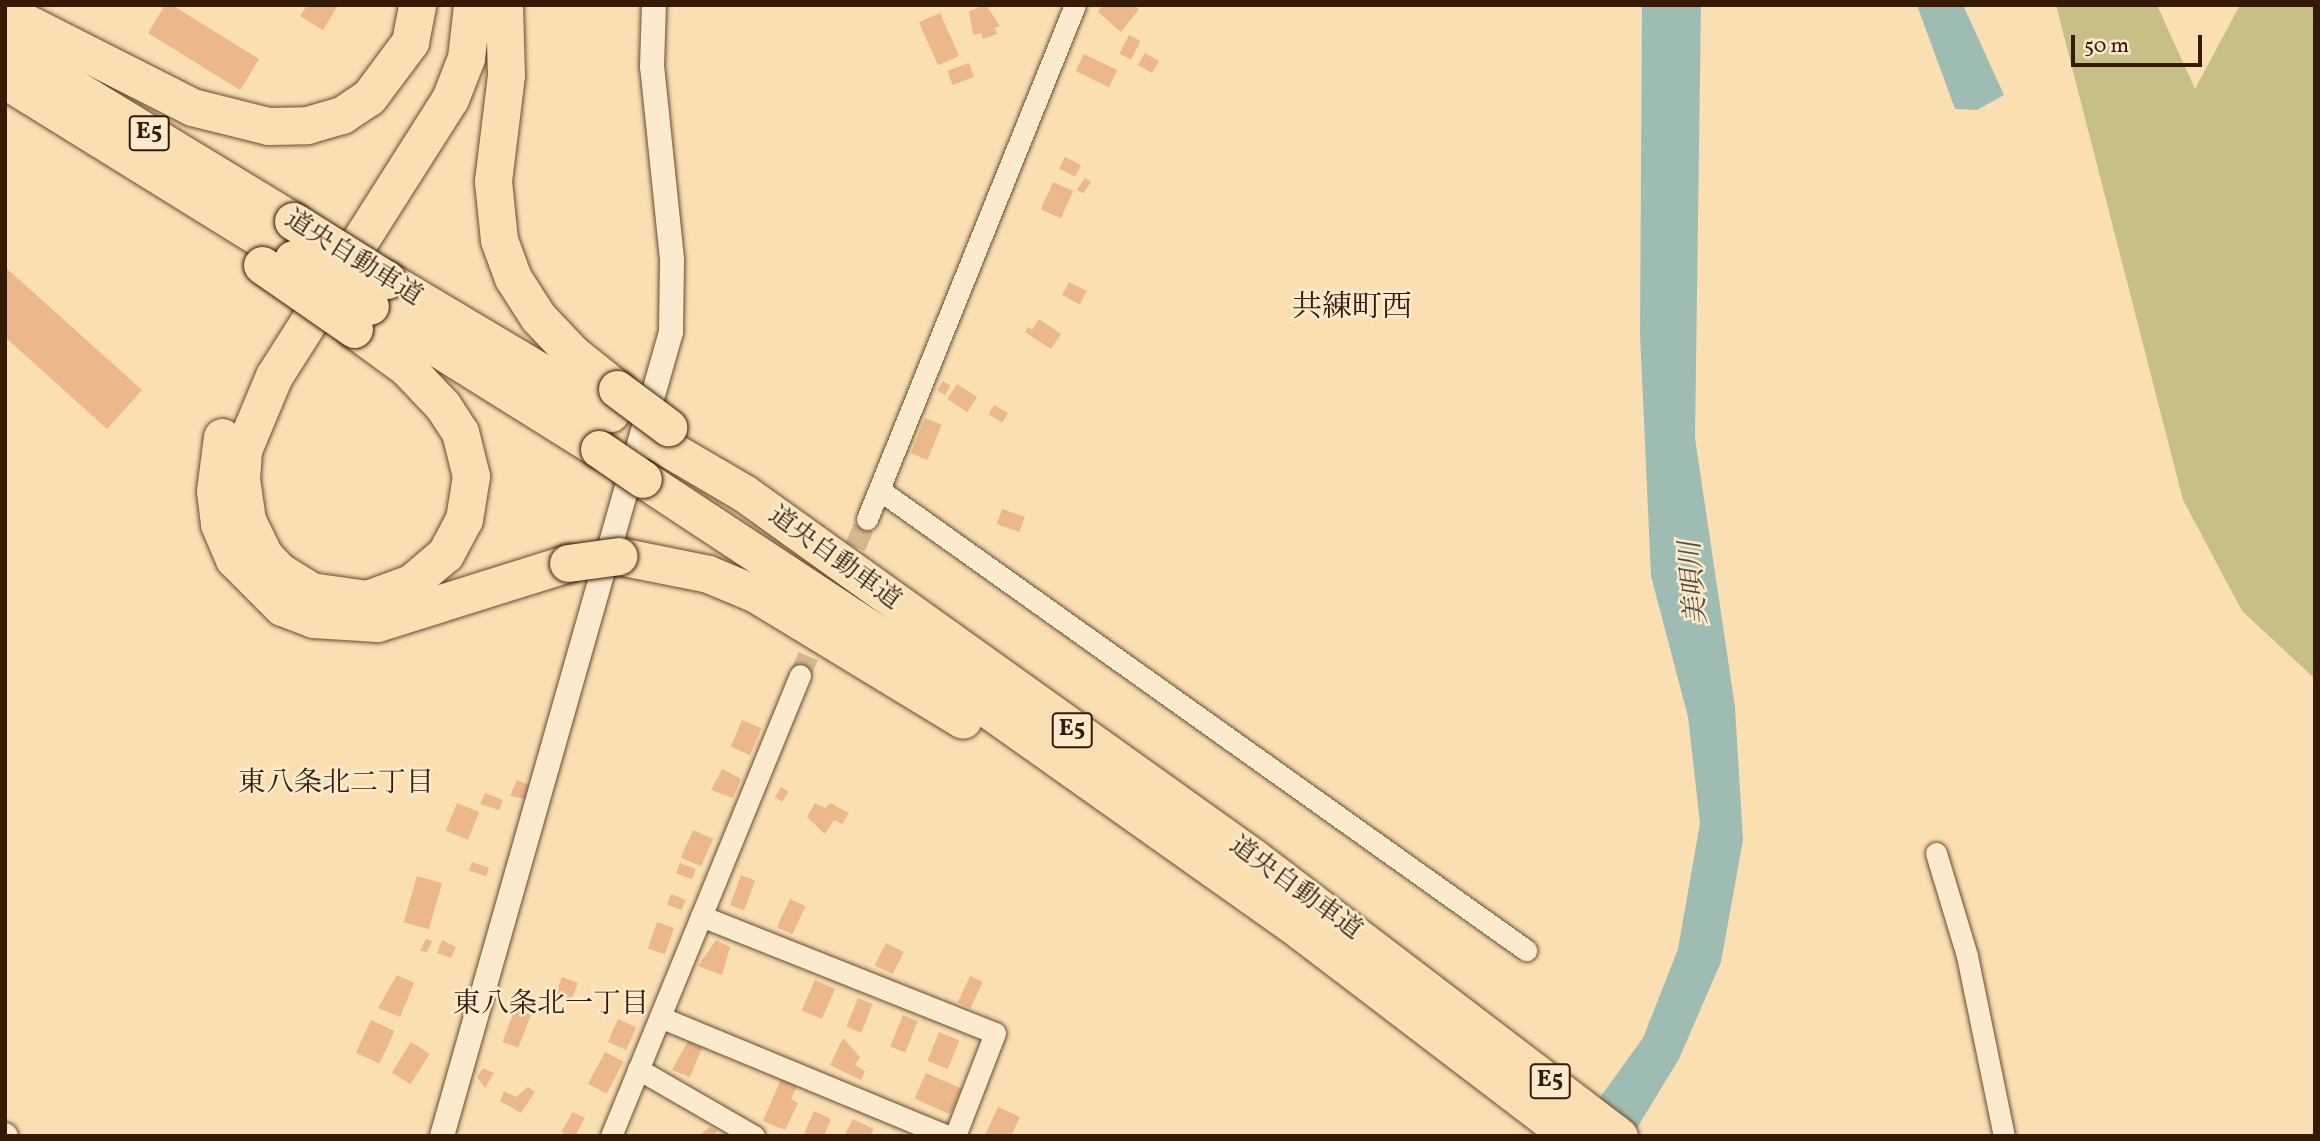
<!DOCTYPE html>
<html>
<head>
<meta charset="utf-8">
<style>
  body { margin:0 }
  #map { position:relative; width:2320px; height:1141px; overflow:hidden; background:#fadfb3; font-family:Vollkorn,"Noto Serif JP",serif }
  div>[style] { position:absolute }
  .green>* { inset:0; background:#c6c087 }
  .water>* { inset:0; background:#9fbcb3 }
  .building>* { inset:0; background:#ecb78b; transform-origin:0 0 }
  .minor-tunnel>* { height:21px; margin-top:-10.5px; transform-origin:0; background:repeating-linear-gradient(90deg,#d3b890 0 21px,transparent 0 31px) }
  .roads { filter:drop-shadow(0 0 2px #664c31) drop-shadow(0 0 2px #664c31) }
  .minor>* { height:21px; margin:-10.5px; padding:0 10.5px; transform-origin:10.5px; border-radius:10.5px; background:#fceace }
  .tertiary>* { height:24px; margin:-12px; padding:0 12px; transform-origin:12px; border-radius:12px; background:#fceace }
  .motorway>* { height:37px; margin:-18.5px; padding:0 18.5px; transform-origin:18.5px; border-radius:18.5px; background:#fadfb3 }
  .bridges { filter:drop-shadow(0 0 2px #351b06) drop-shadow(0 0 2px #351b06) }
  .motorway-bridge>* { height:37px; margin:-18.5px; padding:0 18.5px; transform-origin:18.5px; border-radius:18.5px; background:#fadfb3 }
  span { translate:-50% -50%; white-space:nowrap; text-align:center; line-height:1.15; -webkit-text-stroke:5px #fceace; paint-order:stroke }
  .shield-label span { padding:2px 5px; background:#fceace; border:2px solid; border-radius:5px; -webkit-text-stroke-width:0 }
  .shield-label { font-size:24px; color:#351b06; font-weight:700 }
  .street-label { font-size:26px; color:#351b06 }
  .water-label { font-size:28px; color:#554b3a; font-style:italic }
  .neighbourhood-label { font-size:28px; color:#351b06 }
  .quarter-label { font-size:30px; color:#351b06 }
  .frame { position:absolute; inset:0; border:7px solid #351b06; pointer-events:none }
  .scale { position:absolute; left:2071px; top:35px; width:131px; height:32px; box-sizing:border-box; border:4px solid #351b06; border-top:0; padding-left:9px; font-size:21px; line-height:24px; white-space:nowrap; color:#351b06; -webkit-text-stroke:5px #fceace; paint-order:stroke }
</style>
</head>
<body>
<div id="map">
  <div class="green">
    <i style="clip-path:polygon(2056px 5px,2157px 5px,2195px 89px,2240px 5px,2315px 5px,2315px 679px,2242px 611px,2183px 500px)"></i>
  </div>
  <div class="water">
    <i style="clip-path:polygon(1642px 5px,1701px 5px,1695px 438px,1735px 707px,1743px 840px,1721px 962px,1679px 1059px,1632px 1136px,1572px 1136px,1643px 1038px,1678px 949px,1700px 823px,1688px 717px,1651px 576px,1640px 334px)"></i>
    <i style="clip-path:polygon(1917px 5px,1963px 5px,2004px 95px,1977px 110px,1955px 109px)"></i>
  </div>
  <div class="building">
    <i style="clip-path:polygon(165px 5px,172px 5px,259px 59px,240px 90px,148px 33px)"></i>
    <i style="clip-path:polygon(307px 5px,338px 5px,323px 30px,300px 16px)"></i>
    <i style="clip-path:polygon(986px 5px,1000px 26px,995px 28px,997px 34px,983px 39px,981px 33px,973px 35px,969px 11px)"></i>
    <i style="clip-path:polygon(1102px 5px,1133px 5px,1139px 9px,1121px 32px,1098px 12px)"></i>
    <i style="left:940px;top:13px;width:47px;height:23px;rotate:66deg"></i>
    <i style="left:1129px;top:35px;width:13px;height:21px;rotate:27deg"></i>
    <i style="left:1145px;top:53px;width:16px;height:14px;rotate:30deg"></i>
    <i style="left:1084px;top:54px;width:37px;height:19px;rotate:26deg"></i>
    <i style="left:969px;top:63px;width:15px;height:23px;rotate:70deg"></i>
    <i style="left:1065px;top:157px;width:18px;height:13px;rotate:27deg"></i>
    <i style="left:1085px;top:178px;width:7px;height:14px;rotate:34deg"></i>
    <i style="left:1053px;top:182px;width:22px;height:30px;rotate:24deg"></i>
    <i style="clip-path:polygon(5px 267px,142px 390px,107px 429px,5px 337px)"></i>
    <i style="left:1069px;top:282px;width:20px;height:15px;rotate:27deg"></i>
    <i style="clip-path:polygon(1039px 319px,1061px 334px,1051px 349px,1025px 332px,1028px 327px,1032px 330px)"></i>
    <i style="left:943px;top:381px;width:9px;height:11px;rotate:32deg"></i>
    <i style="left:957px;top:384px;width:24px;height:18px;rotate:33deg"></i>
    <i style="left:994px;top:405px;width:16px;height:11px;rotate:30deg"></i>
    <i style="left:925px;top:418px;width:18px;height:38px;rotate:22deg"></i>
    <i style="left:1002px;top:509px;width:24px;height:16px;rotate:19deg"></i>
    <i style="left:742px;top:720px;width:21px;height:29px;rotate:23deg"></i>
    <i style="clip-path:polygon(722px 769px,741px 779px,733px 798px,711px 790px)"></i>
    <i style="clip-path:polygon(517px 780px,529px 785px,525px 799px,510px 796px)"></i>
    <i style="left:781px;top:787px;width:9px;height:12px;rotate:32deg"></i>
    <i style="clip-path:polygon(485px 793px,503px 800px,499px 810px,480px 804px)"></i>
    <i style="left:457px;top:803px;width:24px;height:30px;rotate:22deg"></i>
    <i style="clip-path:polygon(815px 803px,825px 808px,830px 803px,849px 813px,842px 824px,834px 820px,825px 834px,807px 817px)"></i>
    <i style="left:693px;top:830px;width:22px;height:30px;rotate:24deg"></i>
    <i style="left:472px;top:862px;width:18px;height:9px;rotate:19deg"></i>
    <i style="left:680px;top:863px;width:17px;height:11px;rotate:21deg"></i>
    <i style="left:741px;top:875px;width:15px;height:32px;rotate:20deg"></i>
    <i style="left:417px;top:876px;width:26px;height:48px;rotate:16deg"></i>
    <i style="left:671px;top:894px;width:16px;height:11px;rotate:22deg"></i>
    <i style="left:790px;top:899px;width:17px;height:31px;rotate:25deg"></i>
    <i style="left:657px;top:922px;width:18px;height:28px;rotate:19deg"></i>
    <i style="clip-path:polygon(426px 939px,432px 941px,427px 952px,420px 951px)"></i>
    <i style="clip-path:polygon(442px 940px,456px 947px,451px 958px,437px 953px)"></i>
    <i style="clip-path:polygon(716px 940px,730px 947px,722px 975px,698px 966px)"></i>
    <i style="left:886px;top:943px;width:20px;height:25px;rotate:27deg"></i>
    <i style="clip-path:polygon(397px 975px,414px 983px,400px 1017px,378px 1008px)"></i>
    <i style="left:970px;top:976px;width:14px;height:29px;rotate:25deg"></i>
    <i style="left:562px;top:977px;width:17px;height:19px;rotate:21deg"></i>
    <i style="left:815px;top:980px;width:22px;height:33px;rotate:24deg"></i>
    <i style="left:858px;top:998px;width:16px;height:31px;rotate:22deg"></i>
    <i style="left:515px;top:1009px;width:17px;height:35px;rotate:21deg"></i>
    <i style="left:903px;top:1015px;width:16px;height:34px;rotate:22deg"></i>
    <i style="left:618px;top:1019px;width:20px;height:25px;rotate:24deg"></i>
    <i style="left:371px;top:1020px;width:26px;height:36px;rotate:25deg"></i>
    <i style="left:939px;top:1032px;width:22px;height:31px;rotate:22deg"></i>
    <i style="clip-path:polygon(843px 1038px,860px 1057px,855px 1065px,865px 1071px,861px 1080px,830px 1065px)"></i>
    <i style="clip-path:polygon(688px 1041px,702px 1048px,690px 1077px,672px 1070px)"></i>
    <i style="left:411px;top:1042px;width:22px;height:36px;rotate:32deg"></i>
    <i style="left:605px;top:1052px;width:21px;height:36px;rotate:28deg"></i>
    <i style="clip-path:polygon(483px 1068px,494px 1073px,485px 1088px,477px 1077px)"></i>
    <i style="left:926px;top:1073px;width:39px;height:28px;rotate:24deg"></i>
    <i style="clip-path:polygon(781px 1079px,797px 1086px,791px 1099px,798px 1103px,785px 1130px,763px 1121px)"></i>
    <i style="clip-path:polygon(528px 1087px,535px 1092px,521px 1113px,500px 1101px,504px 1091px,516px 1097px)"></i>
    <i style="clip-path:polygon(998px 1107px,1020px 1117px,1011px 1136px,985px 1135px)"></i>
    <i style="clip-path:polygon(814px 1111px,831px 1119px,824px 1136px,803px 1136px)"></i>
    <i style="clip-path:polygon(573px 1112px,585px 1118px,575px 1136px,569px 1136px,561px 1132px)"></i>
    <i style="clip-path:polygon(853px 1119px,874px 1129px,870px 1136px,844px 1136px)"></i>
    <i style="clip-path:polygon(710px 1127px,717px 1131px,714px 1136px,698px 1136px)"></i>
  </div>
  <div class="minor-tunnel">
    <i style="left:843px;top:575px;width:61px;rotate:-66.8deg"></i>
    <i style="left:800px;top:675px;width:56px;rotate:-67.1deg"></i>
  </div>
  <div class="roads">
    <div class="minor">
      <i style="left:881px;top:491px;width:792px;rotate:35.44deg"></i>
      <i style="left:867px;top:519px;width:554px;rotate:-67.97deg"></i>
      <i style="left:1936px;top:853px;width:108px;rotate:73.2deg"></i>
      <i style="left:1967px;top:956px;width:184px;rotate:78.4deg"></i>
      <i style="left:701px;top:916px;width:316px;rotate:21.7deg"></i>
      <i style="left:995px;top:1033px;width:110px;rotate:111.2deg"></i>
      <i style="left:660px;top:1017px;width:311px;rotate:22.5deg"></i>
      <i style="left:638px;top:1069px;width:134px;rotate:30deg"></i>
      <i style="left:611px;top:1136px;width:498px;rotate:-67.7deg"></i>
    </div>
    <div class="tertiary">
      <i style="left:5px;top:1135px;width:1px;rotate:45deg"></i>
      <i style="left:442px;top:1136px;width:836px;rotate:-74.1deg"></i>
      <i style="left:671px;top:332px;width:73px;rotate:-89.2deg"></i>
      <i style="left:672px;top:259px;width:193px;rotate:-95.9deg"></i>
      <i style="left:652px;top:67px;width:62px;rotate:-88.2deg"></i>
    </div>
    <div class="motorway">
      <i style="left:504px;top:5px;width:70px;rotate:88.4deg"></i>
      <i style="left:506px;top:75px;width:107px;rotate:97deg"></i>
      <i style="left:493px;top:181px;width:59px;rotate:84.2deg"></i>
      <i style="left:499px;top:240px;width:40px;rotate:69.8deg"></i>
      <i style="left:513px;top:278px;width:46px;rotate:57.3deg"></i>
      <i style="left:538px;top:317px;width:50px;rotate:46.6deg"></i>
      <i style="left:572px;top:353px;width:58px;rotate:38.7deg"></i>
      <i style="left:5px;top:12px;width:210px;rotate:26.9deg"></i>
      <i style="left:192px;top:107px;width:78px;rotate:14deg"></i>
      <i style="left:268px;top:126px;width:39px;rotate:-1deg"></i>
      <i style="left:307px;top:125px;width:36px;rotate:-16deg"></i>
      <i style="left:342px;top:115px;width:32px;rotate:-34deg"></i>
      <i style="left:369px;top:97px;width:69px;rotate:-53.3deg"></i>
      <i style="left:410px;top:42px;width:38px;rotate:-79deg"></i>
      <i style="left:5px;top:46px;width:337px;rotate:31.3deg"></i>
      <i style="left:5px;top:80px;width:319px;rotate:31.8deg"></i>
      <i style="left:387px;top:280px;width:260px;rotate:30.8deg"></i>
      <i style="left:370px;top:306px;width:270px;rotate:32deg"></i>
      <i style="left:354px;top:329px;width:66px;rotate:36.3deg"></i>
      <i style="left:407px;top:368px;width:52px;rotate:46.5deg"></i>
      <i style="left:443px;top:406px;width:31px;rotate:57deg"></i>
      <i style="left:460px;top:432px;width:45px;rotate:76deg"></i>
      <i style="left:471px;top:476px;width:44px;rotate:99.2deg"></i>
      <i style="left:464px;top:519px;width:40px;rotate:118deg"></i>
      <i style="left:445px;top:554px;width:45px;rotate:139.5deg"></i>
      <i style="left:411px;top:583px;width:47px;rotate:160deg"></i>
      <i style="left:367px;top:599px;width:57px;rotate:-171.9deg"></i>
      <i style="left:311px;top:591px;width:39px;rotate:-148deg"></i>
      <i style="left:278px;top:570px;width:21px;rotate:-133deg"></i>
      <i style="left:264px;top:555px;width:39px;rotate:-116deg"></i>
      <i style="left:247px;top:520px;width:41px;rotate:-98.3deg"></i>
      <i style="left:241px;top:479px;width:29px;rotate:-86deg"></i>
      <i style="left:243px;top:450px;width:80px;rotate:-67.3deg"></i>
      <i style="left:274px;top:376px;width:328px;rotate:-57.6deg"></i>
      <i style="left:450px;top:99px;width:44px;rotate:-68.7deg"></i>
      <i style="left:466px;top:58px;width:53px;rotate:-83.5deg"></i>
      <i style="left:222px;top:437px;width:54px;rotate:97.4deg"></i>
      <i style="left:215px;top:491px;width:33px;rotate:83deg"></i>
      <i style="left:219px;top:524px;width:38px;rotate:67deg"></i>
      <i style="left:234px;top:559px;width:68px;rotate:45deg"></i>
      <i style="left:282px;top:607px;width:33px;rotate:21deg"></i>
      <i style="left:313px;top:619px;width:64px;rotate:3.6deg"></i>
      <i style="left:377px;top:623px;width:200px;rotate:-17.4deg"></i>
      <i style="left:657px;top:442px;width:101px;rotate:30.4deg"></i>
      <i style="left:744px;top:493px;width:627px;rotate:35.59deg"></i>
      <i style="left:1254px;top:858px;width:459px;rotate:37.3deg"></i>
      <i style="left:643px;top:479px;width:349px;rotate:33.4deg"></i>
      <i style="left:934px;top:671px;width:451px;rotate:35.3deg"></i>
      <i style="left:1302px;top:932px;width:337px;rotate:37.3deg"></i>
      <i style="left:619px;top:556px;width:91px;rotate:11.4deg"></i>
      <i style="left:708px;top:574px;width:52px;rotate:22.6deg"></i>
      <i style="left:756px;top:594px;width:242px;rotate:31.3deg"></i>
    </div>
  </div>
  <div class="bridges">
    <div class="motorway-bridge">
      <i style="left:293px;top:221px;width:111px;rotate:32.1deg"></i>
      <i style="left:293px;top:259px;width:90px;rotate:31.4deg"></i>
      <i style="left:262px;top:265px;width:112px;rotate:34.8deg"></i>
      <i style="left:617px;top:389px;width:64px;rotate:36.7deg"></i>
      <i style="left:599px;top:449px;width:53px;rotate:34.3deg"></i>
      <i style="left:568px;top:563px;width:51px;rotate:-7.8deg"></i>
    </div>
  </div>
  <div class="shield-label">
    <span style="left:149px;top:133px">E5</span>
    <span style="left:1072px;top:730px">E5</span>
    <span style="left:1550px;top:1081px">E5</span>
  </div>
  <div class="street-label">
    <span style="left:353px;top:259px;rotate:32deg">道央自動車道</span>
    <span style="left:834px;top:559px;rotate:36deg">道央自動車道</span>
    <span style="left:1295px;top:889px;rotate:36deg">道央自動車道</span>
  </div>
  <div class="water-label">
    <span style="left:1695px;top:583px;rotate:-95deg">美唄川</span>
  </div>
  <div class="neighbourhood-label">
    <span style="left:336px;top:784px">東八条北二丁目</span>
    <span style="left:551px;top:1005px">東八条北一丁目</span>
  </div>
  <div class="quarter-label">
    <span style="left:1352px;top:308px">共練町西</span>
  </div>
  <div class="frame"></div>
  <div class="scale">50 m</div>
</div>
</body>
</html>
